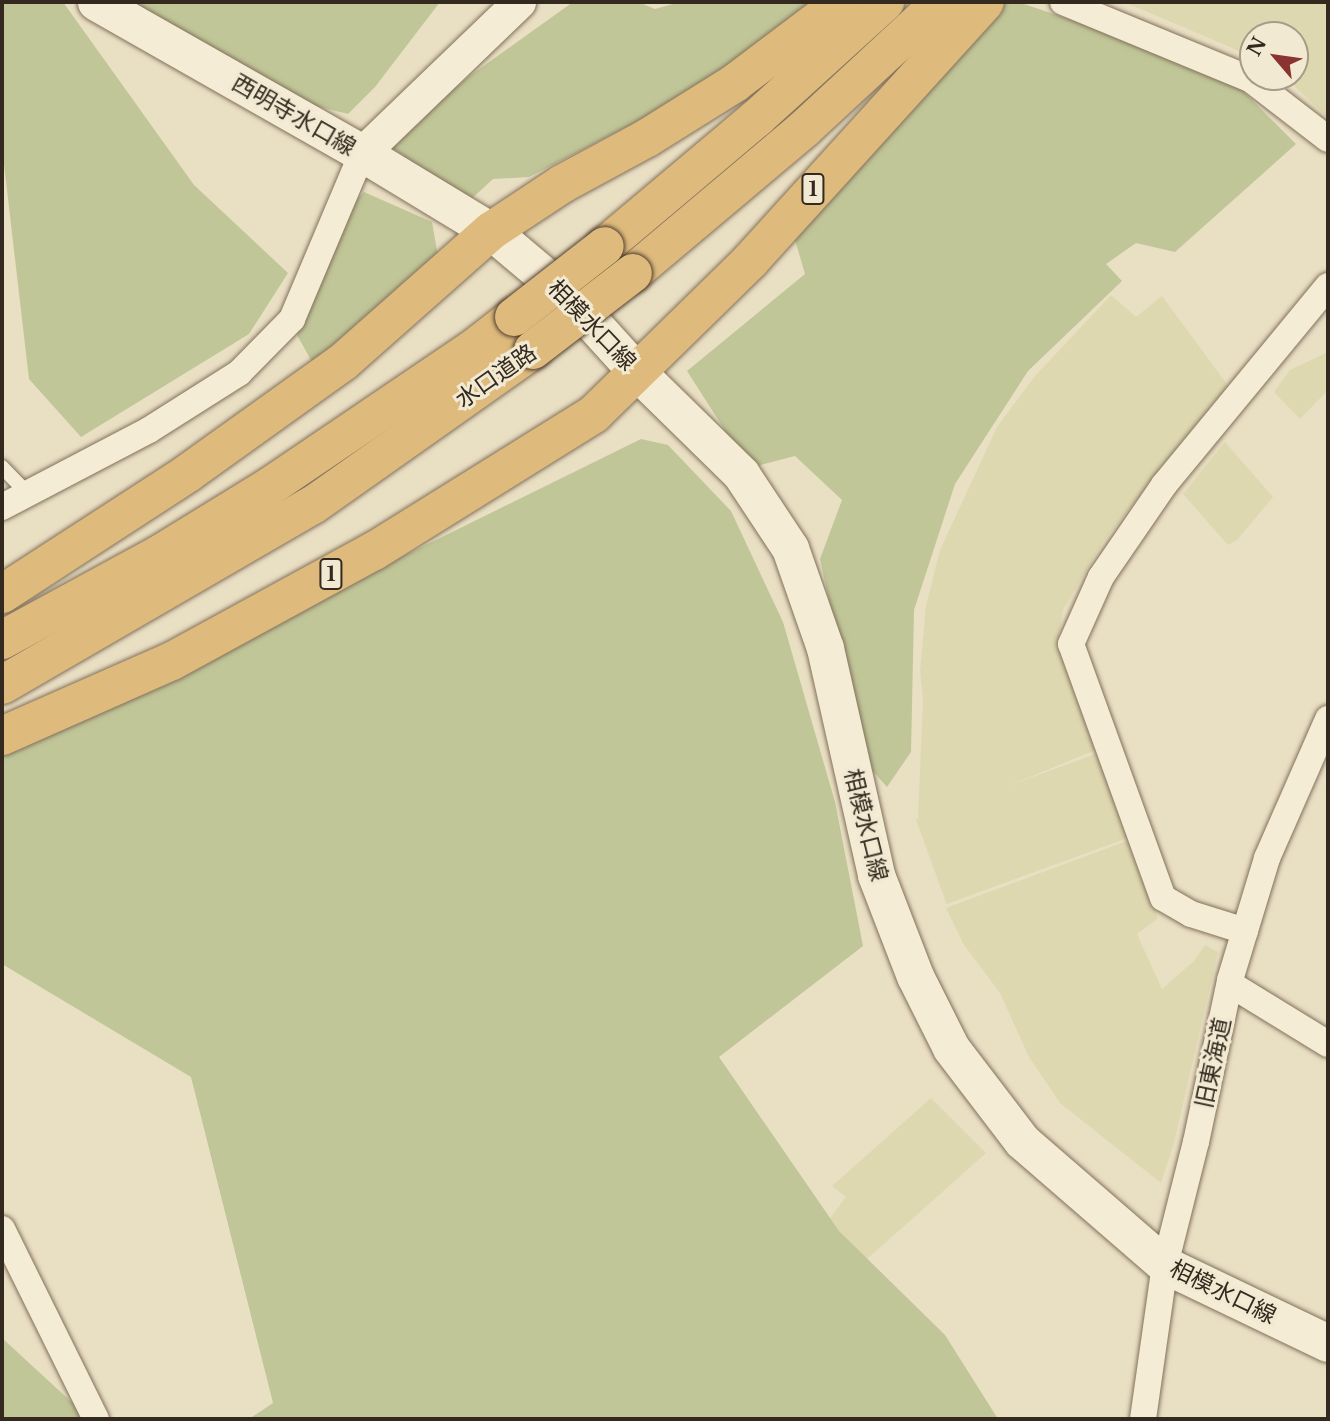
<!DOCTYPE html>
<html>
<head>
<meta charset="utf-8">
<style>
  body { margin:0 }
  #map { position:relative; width:1330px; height:1421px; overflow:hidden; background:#e9dfc3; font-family:"Libre Baskerville","Noto Sans JP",serif }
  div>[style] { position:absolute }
  .farmland>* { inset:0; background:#ded8b1; transform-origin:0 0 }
  .green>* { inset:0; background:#c0c698 }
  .roads { filter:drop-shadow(0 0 2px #82715c) drop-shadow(0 0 2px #82715c) }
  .service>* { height:14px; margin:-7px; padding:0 7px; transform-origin:7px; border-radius:7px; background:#f5ecd5 }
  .minor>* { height:26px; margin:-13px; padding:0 13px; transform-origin:13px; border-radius:13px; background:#f5ecd5 }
  .tertiary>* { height:33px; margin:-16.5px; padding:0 16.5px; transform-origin:16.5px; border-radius:16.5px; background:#f5ecd5 }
  .secondary>* { height:37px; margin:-18.5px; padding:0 18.5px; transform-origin:18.5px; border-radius:18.5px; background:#f5ecd5 }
  .trunk>* { height:38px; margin:-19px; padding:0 19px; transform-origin:19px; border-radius:19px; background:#deba7c }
  .bridges { filter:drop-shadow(0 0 2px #503f30) drop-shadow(0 0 2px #503f30) }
  .trunk-bridge>* { height:38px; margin:-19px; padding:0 19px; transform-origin:19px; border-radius:19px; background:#deba7c }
  span { translate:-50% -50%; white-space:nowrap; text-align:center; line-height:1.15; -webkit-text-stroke:6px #f2e9d2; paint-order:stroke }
  .shield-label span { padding:2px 5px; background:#f2e9d2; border:2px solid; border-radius:5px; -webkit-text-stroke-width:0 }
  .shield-label { font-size:21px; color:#33291e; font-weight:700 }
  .street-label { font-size:23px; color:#33291e }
  .frame { position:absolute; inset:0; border:4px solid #33291e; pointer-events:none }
  .north { position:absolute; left:1239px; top:21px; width:70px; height:70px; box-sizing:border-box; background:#f2e9d2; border:2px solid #a69c8a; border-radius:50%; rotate:299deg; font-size:19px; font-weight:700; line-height:28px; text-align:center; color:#33291e }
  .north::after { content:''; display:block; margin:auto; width:24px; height:32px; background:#8b3331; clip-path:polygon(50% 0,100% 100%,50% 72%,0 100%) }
</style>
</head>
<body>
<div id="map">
  <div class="farmland">
    <i style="clip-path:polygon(1124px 2px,1328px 2px,1328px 118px,1285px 77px,1295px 77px,1295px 35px,1253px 35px,1253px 57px)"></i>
    <i style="clip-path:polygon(1111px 295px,1136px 317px,1162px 296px,1232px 391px,1163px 466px,1103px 542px,1063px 610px,1057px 645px,1098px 749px,921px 822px,918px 817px,923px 701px,920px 671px,926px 606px,940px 550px,997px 427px,1035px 376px)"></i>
    <i style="clip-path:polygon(1328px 352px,1328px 390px,1300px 419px,1274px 392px,1290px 370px)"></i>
    <i style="clip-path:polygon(1225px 442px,1273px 497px,1237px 540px,1228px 545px,1183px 494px)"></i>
    <i style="left:1101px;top:752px;width:90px;height:197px;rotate:70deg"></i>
    <i style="clip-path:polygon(1127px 841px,1156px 908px,1157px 919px,1137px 934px,1162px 989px,1194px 961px,1205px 945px,1218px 952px,1174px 1143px,1161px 1183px,1060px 1103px,1029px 1057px,1000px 993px,964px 945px,946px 908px)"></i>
    <i style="clip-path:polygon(931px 1098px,986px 1153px,857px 1268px,819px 1233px,846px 1197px,832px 1186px)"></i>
  </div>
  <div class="green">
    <i style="clip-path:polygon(2px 2px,63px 2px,194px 185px,288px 273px,249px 334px,81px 437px,29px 379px,2px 147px)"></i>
    <i style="clip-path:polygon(130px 2px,440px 2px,375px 87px,348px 114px,308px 104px)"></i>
    <i style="clip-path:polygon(573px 2px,638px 2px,655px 9px,680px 2px,822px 2px,722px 78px,529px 177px,493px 179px,467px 203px,386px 143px,471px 75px)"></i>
    <i style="clip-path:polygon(1001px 2px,1018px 2px,1223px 71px,1296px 144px,1175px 252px,1136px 243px,1106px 264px,1122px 281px,1028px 371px,955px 484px,914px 610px,911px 752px,887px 787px,864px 761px,820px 559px,842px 500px,795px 456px,749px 468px,687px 371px,805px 274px,793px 233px)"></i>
    <i style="clip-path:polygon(364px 192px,432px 222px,439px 262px,312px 362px,297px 335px,342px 215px)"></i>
    <i style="clip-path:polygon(641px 439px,668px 445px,731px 511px,783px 622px,835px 802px,863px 946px,719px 1057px,839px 1231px,945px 1335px,998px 1419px,249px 1419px,273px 1403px,191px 1077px,2px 964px,2px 745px,172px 670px)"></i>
    <i style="clip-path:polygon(2px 1338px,90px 1419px,2px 1419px)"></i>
  </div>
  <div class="roads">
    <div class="service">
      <i style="left:2px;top:467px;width:37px;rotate:46deg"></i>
    </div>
    <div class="minor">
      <i style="left:1063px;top:2px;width:202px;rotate:22.4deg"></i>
      <i style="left:1250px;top:79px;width:98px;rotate:37.6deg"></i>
      <i style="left:2px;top:507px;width:166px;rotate:-27.6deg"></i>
      <i style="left:149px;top:430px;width:107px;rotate:-32.3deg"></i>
      <i style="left:239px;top:373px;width:76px;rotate:-45.5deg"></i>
      <i style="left:292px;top:319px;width:180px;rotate:-67.1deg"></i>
      <i style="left:1245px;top:931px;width:57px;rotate:-162.5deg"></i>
      <i style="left:1191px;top:914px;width:32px;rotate:-150deg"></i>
      <i style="left:1163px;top:898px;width:270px;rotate:-109.9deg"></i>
      <i style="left:1071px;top:644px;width:73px;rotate:-65.9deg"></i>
      <i style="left:1101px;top:577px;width:112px;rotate:-55.6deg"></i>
      <i style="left:1164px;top:485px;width:258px;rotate:-50.5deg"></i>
      <i style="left:1230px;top:984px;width:115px;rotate:31.5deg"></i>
      <i style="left:2px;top:1229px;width:212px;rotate:63.7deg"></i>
      <i style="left:1143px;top:1419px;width:156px;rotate:-81.9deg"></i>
      <i style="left:1165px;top:1265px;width:127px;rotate:-75.9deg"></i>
      <i style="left:1196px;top:1142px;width:166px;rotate:-78.1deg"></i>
      <i style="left:1230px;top:980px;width:127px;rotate:-73.1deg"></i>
      <i style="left:1267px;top:858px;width:152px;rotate:-66.3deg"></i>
    </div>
    <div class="tertiary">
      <i style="left:362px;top:153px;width:218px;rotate:-43.9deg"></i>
    </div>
    <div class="secondary">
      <i style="left:96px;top:2px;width:306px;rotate:29.6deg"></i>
      <i style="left:362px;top:153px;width:151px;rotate:31.2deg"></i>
      <i style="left:491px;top:231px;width:99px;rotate:40.1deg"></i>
      <i style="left:567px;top:295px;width:103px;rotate:47.8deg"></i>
      <i style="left:636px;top:371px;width:147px;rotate:44.4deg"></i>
      <i style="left:741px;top:474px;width:89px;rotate:56.5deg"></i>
      <i style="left:790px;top:548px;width:106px;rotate:70.7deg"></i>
      <i style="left:825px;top:648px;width:233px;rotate:77.3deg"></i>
      <i style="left:876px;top:875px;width:108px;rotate:68.9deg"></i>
      <i style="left:915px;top:976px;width:80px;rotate:63.4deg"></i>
      <i style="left:951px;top:1048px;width:117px;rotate:52.6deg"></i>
      <i style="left:1022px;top:1141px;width:189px;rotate:40.9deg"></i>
      <i style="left:1165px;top:1265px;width:181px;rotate:25.6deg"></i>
    </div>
    <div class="trunk">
      <i style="left:605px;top:246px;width:199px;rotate:-40.1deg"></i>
      <i style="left:757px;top:118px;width:173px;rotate:-42.2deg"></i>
      <i style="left:633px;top:273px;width:224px;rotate:-40.1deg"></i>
      <i style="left:804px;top:129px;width:187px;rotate:-42.8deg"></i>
      <i style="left:2px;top:594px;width:222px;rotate:-33deg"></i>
      <i style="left:188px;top:473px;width:191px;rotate:-35.6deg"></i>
      <i style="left:343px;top:362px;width:198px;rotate:-41.5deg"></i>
      <i style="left:491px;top:231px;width:85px;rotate:-33.5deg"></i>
      <i style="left:562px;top:184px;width:97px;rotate:-28.4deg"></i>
      <i style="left:647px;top:138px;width:104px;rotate:-32deg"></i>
      <i style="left:735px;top:83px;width:134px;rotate:-37.1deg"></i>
      <i style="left:2px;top:640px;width:180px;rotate:-28.6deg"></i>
      <i style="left:160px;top:554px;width:128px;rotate:-31.6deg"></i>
      <i style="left:269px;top:487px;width:251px;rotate:-34.1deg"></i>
      <i style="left:477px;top:346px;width:47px;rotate:-38.1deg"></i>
      <i style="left:2px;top:685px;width:359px;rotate:-30.1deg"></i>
      <i style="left:313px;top:505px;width:269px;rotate:-35.2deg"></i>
      <i style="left:2px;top:736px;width:186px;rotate:-23.8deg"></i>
      <i style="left:172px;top:661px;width:230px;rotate:-28.6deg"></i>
      <i style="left:374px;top:551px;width:259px;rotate:-31.9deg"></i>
      <i style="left:594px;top:414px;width:220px;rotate:-44.4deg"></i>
      <i style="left:751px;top:260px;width:348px;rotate:-47.8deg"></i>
    </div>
  </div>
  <div class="bridges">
    <div class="trunk-bridge">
      <i style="left:514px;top:317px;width:115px;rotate:-38deg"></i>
      <i style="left:533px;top:350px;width:126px;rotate:-37.6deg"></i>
    </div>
  </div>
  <div class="shield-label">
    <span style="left:813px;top:189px">1</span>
    <span style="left:331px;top:574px">1</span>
  </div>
  <div class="street-label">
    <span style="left:294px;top:115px;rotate:30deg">西明寺水口線</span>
    <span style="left:592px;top:325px;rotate:46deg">相模水口線</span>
    <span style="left:496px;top:376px;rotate:-35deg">水口道路</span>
    <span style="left:866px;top:825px;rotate:76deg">相模水口線</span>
    <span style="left:1213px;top:1063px;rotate:-78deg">旧東海道</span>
    <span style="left:1223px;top:1292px;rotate:26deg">相模水口線</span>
  </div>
  <div class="frame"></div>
  <div class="north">N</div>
</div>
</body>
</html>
